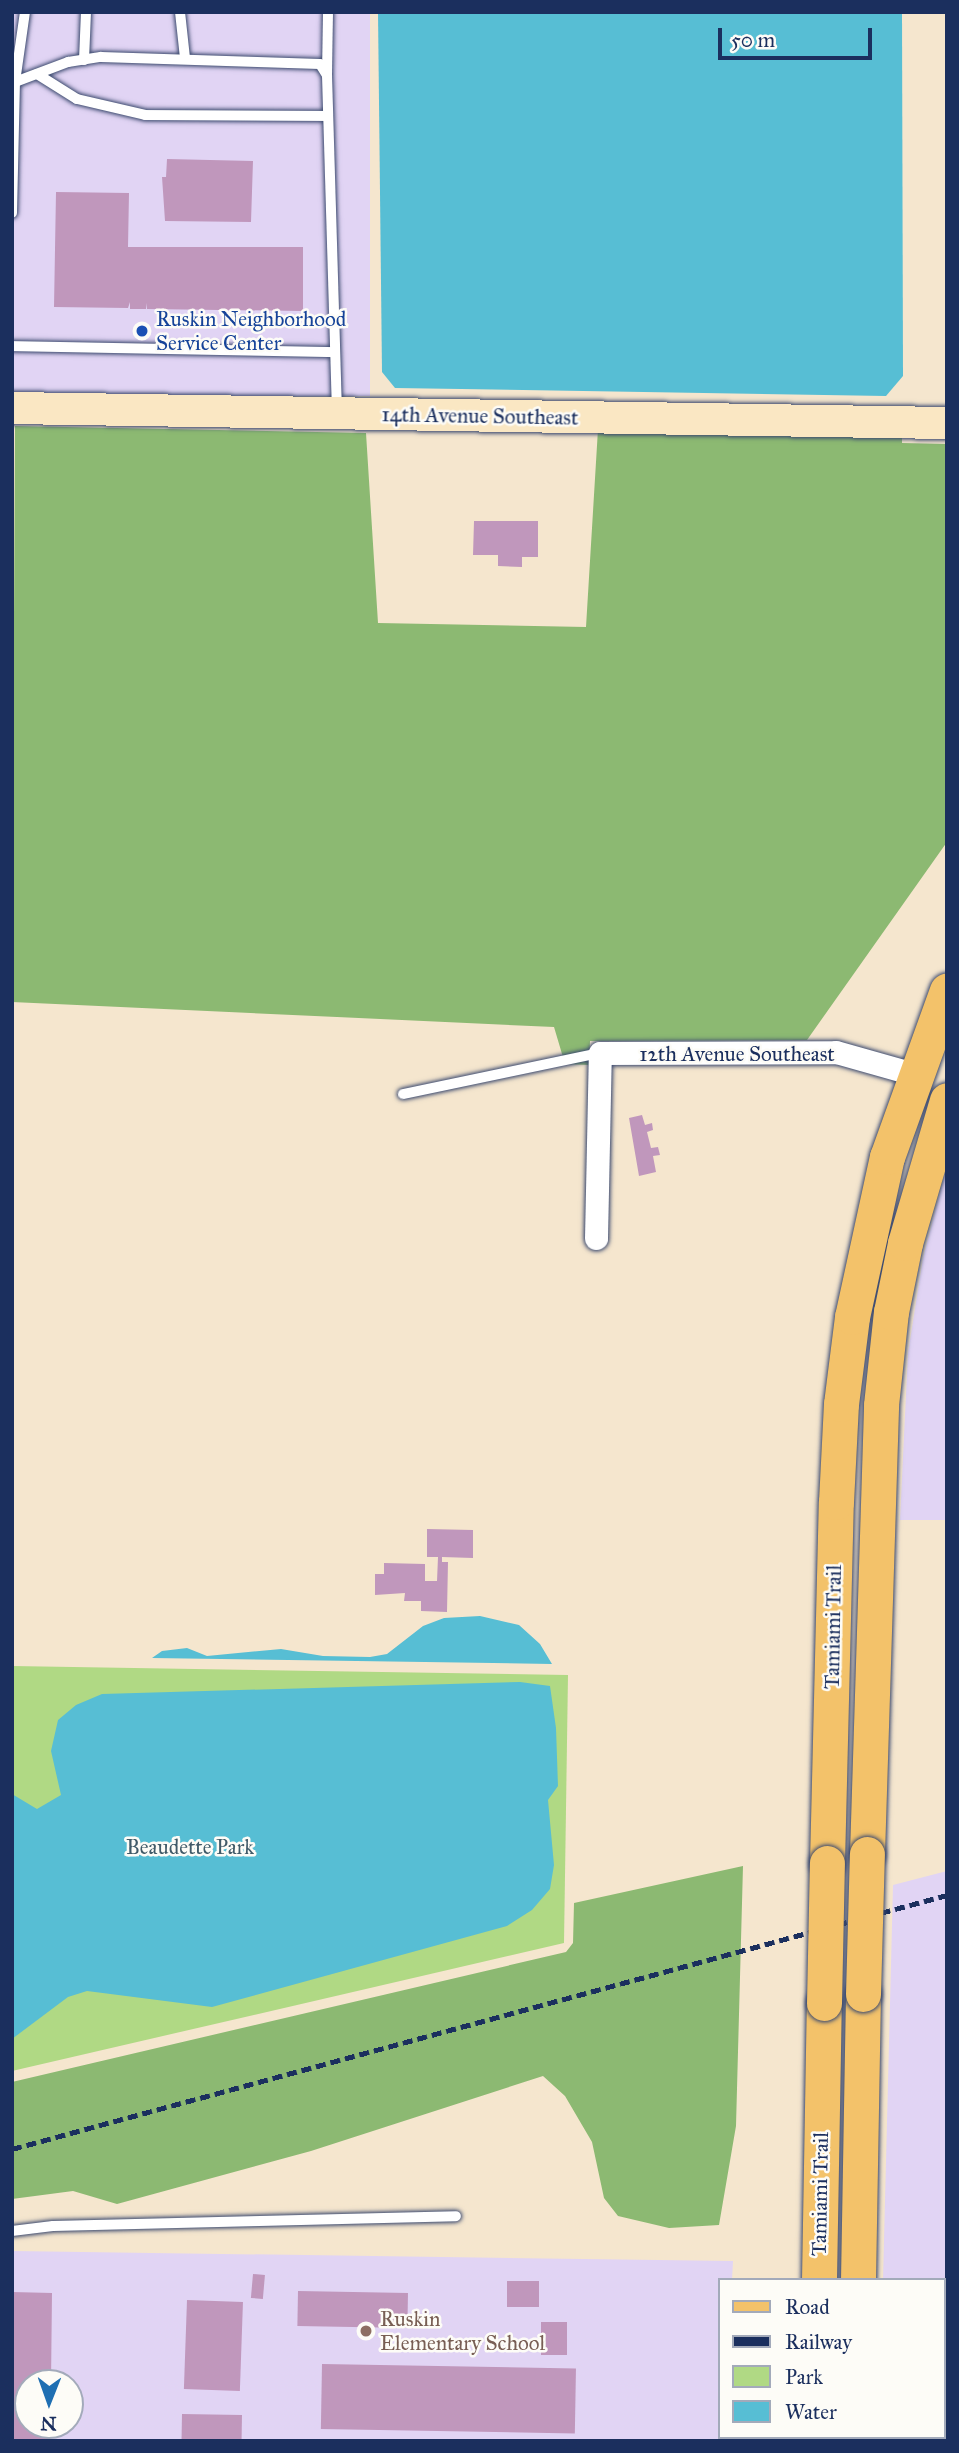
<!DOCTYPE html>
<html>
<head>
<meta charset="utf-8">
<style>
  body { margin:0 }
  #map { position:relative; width:959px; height:2453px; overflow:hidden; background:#f5e6ce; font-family:"IM FELL Great Primer",serif }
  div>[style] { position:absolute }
  .built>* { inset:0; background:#e1d4f4; transform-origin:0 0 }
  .green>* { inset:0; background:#b0d984 }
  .forest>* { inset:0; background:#8cb972 }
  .water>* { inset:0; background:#57bed4 }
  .building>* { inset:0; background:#c097bc; transform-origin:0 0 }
  .roads { filter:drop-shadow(0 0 2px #3c4a6f) drop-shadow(0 0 2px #3c4a6f) }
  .lane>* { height:10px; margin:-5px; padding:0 5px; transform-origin:5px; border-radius:5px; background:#fff }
  .street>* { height:23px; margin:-11.5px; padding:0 11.5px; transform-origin:11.5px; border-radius:11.5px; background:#fff }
  .secondary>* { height:32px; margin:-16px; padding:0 16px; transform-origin:16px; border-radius:16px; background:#fae7c3 }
  .primary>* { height:35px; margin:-17.5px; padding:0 17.5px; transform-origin:17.5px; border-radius:17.5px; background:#f3c26a }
  .rail>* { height:5px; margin-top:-2.5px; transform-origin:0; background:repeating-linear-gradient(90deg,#1b2f5e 0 10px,transparent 0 15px) }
  .bridges { filter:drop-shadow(0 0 2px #3c4a6f) drop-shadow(0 0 2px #3c4a6f) }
  .primary-bridge>* { height:35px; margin:-17.5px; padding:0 17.5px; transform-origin:17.5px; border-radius:17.5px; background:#f3c26a }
  .dots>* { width:19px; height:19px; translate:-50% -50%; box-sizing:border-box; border:4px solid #fdfcf7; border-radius:50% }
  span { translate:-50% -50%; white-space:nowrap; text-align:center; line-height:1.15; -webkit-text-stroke:5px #fdfcf7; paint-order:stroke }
  .transit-label { font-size:21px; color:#164399 }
  .left { translate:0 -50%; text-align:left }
  .street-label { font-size:21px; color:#1b2f5e }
  .park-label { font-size:21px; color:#405a68 }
  .education-label { font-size:21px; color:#785e54 }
  .frame { position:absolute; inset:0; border:14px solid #1b2f5e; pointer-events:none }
  .legend { position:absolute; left:718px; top:2278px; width:228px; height:161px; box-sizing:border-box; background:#fdfcf7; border:2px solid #a3aaba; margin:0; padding:9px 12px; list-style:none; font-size:21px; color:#1b2f5e }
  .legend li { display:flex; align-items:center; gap:14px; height:35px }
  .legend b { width:35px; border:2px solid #a3aaba }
  .north { position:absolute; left:14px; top:2369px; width:70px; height:70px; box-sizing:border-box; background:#fdfcf7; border:2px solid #a3aaba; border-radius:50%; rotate:181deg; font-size:19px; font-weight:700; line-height:28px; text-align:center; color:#1b2f5e }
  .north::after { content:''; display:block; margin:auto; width:24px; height:32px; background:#1f6fb2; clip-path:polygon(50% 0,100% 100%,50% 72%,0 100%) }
  .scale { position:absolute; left:718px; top:28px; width:154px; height:32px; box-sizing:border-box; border:4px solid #1b2f5e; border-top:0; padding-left:9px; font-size:21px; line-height:24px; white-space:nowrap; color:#1b2f5e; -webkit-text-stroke:5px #fdfcf7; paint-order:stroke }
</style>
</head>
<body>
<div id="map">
  <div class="built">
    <i style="left:12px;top:12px;width:358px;height:384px"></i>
    <i style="clip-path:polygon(947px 1166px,947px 1520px,900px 1520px,908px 1353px,923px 1258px)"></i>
    <i style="clip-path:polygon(947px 1871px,947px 2441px,880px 2441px,943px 2437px,943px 2280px,883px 2280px,893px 1885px)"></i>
    <i style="clip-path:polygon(evenodd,12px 2251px,733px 2261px,732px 2280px,719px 2280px,719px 2437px,733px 2441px,12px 2441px,12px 2251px,28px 2383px,70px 2383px,70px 2425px,28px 2425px,28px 2383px)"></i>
  </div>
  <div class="green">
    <i style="clip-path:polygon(12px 1666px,568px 1675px,564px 1943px,12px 2071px)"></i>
  </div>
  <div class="forest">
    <i style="clip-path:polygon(15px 426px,366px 433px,378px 623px,586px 627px,598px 429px,902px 434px,902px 443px,947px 444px,947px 842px,807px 1040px,590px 1041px,589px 1065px,565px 1064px,554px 1027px,12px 1002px)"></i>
    <i style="clip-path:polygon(743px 1866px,736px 2126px,719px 2225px,669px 2228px,618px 2216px,604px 2198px,592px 2142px,565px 2096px,543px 2076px,311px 2151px,117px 2204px,73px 2191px,12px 2199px,12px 2082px,566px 1952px,573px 1943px,574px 1903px)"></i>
  </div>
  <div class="water">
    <i style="clip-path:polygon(378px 12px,902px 12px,903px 376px,886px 396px,395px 388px,382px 372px)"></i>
    <i style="clip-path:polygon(480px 1616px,519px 1625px,540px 1644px,552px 1664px,152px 1658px,162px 1651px,187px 1648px,207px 1656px,281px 1649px,323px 1656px,370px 1657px,387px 1654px,423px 1626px,444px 1618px)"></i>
    <i style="clip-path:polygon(520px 1682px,550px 1686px,556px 1728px,558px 1786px,548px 1800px,554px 1865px,550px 1889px,532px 1910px,507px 1926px,212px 2007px,87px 1991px,68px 1997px,12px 2039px,12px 1794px,37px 1809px,61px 1795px,51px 1751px,58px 1720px,76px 1705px,102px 1694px)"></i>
  </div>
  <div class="building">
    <i style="clip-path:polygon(167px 159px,253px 161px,251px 222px,165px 221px,162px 177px,166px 177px)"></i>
    <i style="clip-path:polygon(56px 192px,129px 193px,128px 247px,303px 247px,303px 311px,147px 309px,147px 303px,146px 309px,130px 309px,130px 302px,128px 308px,54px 307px)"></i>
    <i style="clip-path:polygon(474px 521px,538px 521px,538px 557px,522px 557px,522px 567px,498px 566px,498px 555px,473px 555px)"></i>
    <i style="clip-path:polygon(642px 1115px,645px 1125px,652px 1123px,653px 1130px,647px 1132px,651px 1148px,658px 1147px,660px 1155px,653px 1156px,656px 1172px,639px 1176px,629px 1118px)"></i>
    <i style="clip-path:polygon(427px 1529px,473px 1530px,473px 1558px,442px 1557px,442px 1562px,448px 1562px,447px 1612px,421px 1611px,421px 1601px,404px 1601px,405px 1593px,375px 1595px,375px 1574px,384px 1574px,384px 1563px,425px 1564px,425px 1581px,437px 1581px,438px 1557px,427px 1557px)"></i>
    <i style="left:253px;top:2274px;width:12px;height:24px;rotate:5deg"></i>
    <i style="left:507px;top:2281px;width:32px;height:26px"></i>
    <i style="left:298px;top:2291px;width:110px;height:35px;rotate:1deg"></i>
    <i style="clip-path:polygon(12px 2292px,52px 2293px,51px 2383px,28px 2383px,28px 2425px,50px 2425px,50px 2441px,12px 2441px)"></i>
    <i style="left:187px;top:2300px;width:56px;height:89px;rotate:2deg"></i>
    <i style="left:541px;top:2322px;width:26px;height:33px"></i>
    <i style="left:322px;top:2364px;width:254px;height:65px;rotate:1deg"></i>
    <i style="left:182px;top:2414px;width:60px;height:27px;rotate:1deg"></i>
  </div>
  <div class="roads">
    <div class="lane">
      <i style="left:180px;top:12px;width:46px;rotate:83.8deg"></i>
      <i style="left:84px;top:60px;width:48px;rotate:-87.6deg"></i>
      <i style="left:37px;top:74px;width:47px;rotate:32deg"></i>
      <i style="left:77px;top:99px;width:70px;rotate:13.2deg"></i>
      <i style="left:145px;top:115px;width:183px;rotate:0.3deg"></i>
      <i style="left:327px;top:75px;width:63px;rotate:-89.1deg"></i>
      <i style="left:15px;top:82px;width:71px;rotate:-81.9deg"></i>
      <i style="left:12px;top:213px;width:131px;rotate:-88.7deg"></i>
      <i style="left:15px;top:82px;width:57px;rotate:-20.7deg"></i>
      <i style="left:68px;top:62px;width:33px;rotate:-9deg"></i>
      <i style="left:101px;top:57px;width:219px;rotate:1.8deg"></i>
      <i style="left:320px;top:64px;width:13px;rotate:58deg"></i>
      <i style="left:327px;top:75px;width:337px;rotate:88.3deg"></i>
      <i style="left:12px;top:346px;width:323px;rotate:1.1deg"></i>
      <i style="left:403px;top:1094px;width:201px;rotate:-11.8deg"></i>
      <i style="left:12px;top:2231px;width:41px;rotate:-7deg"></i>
      <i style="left:53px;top:2226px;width:403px;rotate:-1.4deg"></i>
    </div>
    <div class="street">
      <i style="left:596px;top:1238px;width:185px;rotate:-88.8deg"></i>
      <i style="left:600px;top:1053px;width:236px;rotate:-0.2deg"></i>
      <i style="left:836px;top:1052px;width:81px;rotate:15.8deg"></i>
    </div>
    <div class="secondary">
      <i style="left:12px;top:408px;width:935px;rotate:0.92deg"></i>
    </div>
    <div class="primary">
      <i style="left:867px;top:1854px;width:449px;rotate:-88.2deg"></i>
      <i style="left:881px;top:1405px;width:94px;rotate:-83.9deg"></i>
      <i style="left:891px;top:1312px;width:70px;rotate:-78.5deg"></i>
      <i style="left:905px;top:1243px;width:149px;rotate:-73.6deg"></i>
      <i style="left:827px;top:1863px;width:361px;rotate:-88.6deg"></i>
      <i style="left:836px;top:1502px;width:98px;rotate:-87.1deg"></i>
      <i style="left:841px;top:1404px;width:88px;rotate:-82.8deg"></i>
      <i style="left:852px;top:1317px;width:164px;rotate:-77.7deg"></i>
      <i style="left:887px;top:1157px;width:177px;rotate:-70.2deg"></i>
      <i style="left:819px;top:2280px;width:277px;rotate:-89deg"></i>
      <i style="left:858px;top:2280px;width:286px;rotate:-89deg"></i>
      <i style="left:820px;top:2437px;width:4px;rotate:90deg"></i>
      <i style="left:859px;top:2437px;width:4px;rotate:90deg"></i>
    </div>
  </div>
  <div class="rail">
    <i style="left:12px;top:2149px;width:969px;rotate:-15.2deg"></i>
  </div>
  <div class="bridges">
    <div class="primary-bridge">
      <i style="left:863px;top:1994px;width:140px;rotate:-88.4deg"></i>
      <i style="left:824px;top:2003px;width:140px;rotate:-88.8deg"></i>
    </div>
  </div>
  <div class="dots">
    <i style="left:142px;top:331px;background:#1a4fb4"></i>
    <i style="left:366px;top:2331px;background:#8d6e63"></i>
  </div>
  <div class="transit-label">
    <span class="left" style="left:156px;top:331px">Ruskin Neighborhood<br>Service Center</span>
  </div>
  <div class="street-label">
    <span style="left:480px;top:416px;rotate:1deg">14th Avenue Southeast</span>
    <span style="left:737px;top:1054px">12th Avenue Southeast</span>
    <span style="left:833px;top:1627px;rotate:-89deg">Tamiami Trail</span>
    <span style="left:820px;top:2194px;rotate:-89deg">Tamiami Trail</span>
  </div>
  <div class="park-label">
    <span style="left:190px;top:1847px">Beaudette Park</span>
  </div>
  <div class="education-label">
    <span class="left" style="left:380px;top:2331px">Ruskin<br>Elementary School</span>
  </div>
  <div class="frame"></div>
  <ul class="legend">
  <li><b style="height:9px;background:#f3c26a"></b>Road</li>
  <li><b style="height:9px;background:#1b2f5e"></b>Railway</li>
  <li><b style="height:19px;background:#b0d984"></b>Park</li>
  <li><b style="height:19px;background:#57bed4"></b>Water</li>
  </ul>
  <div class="north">N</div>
  <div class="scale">50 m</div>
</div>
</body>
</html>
